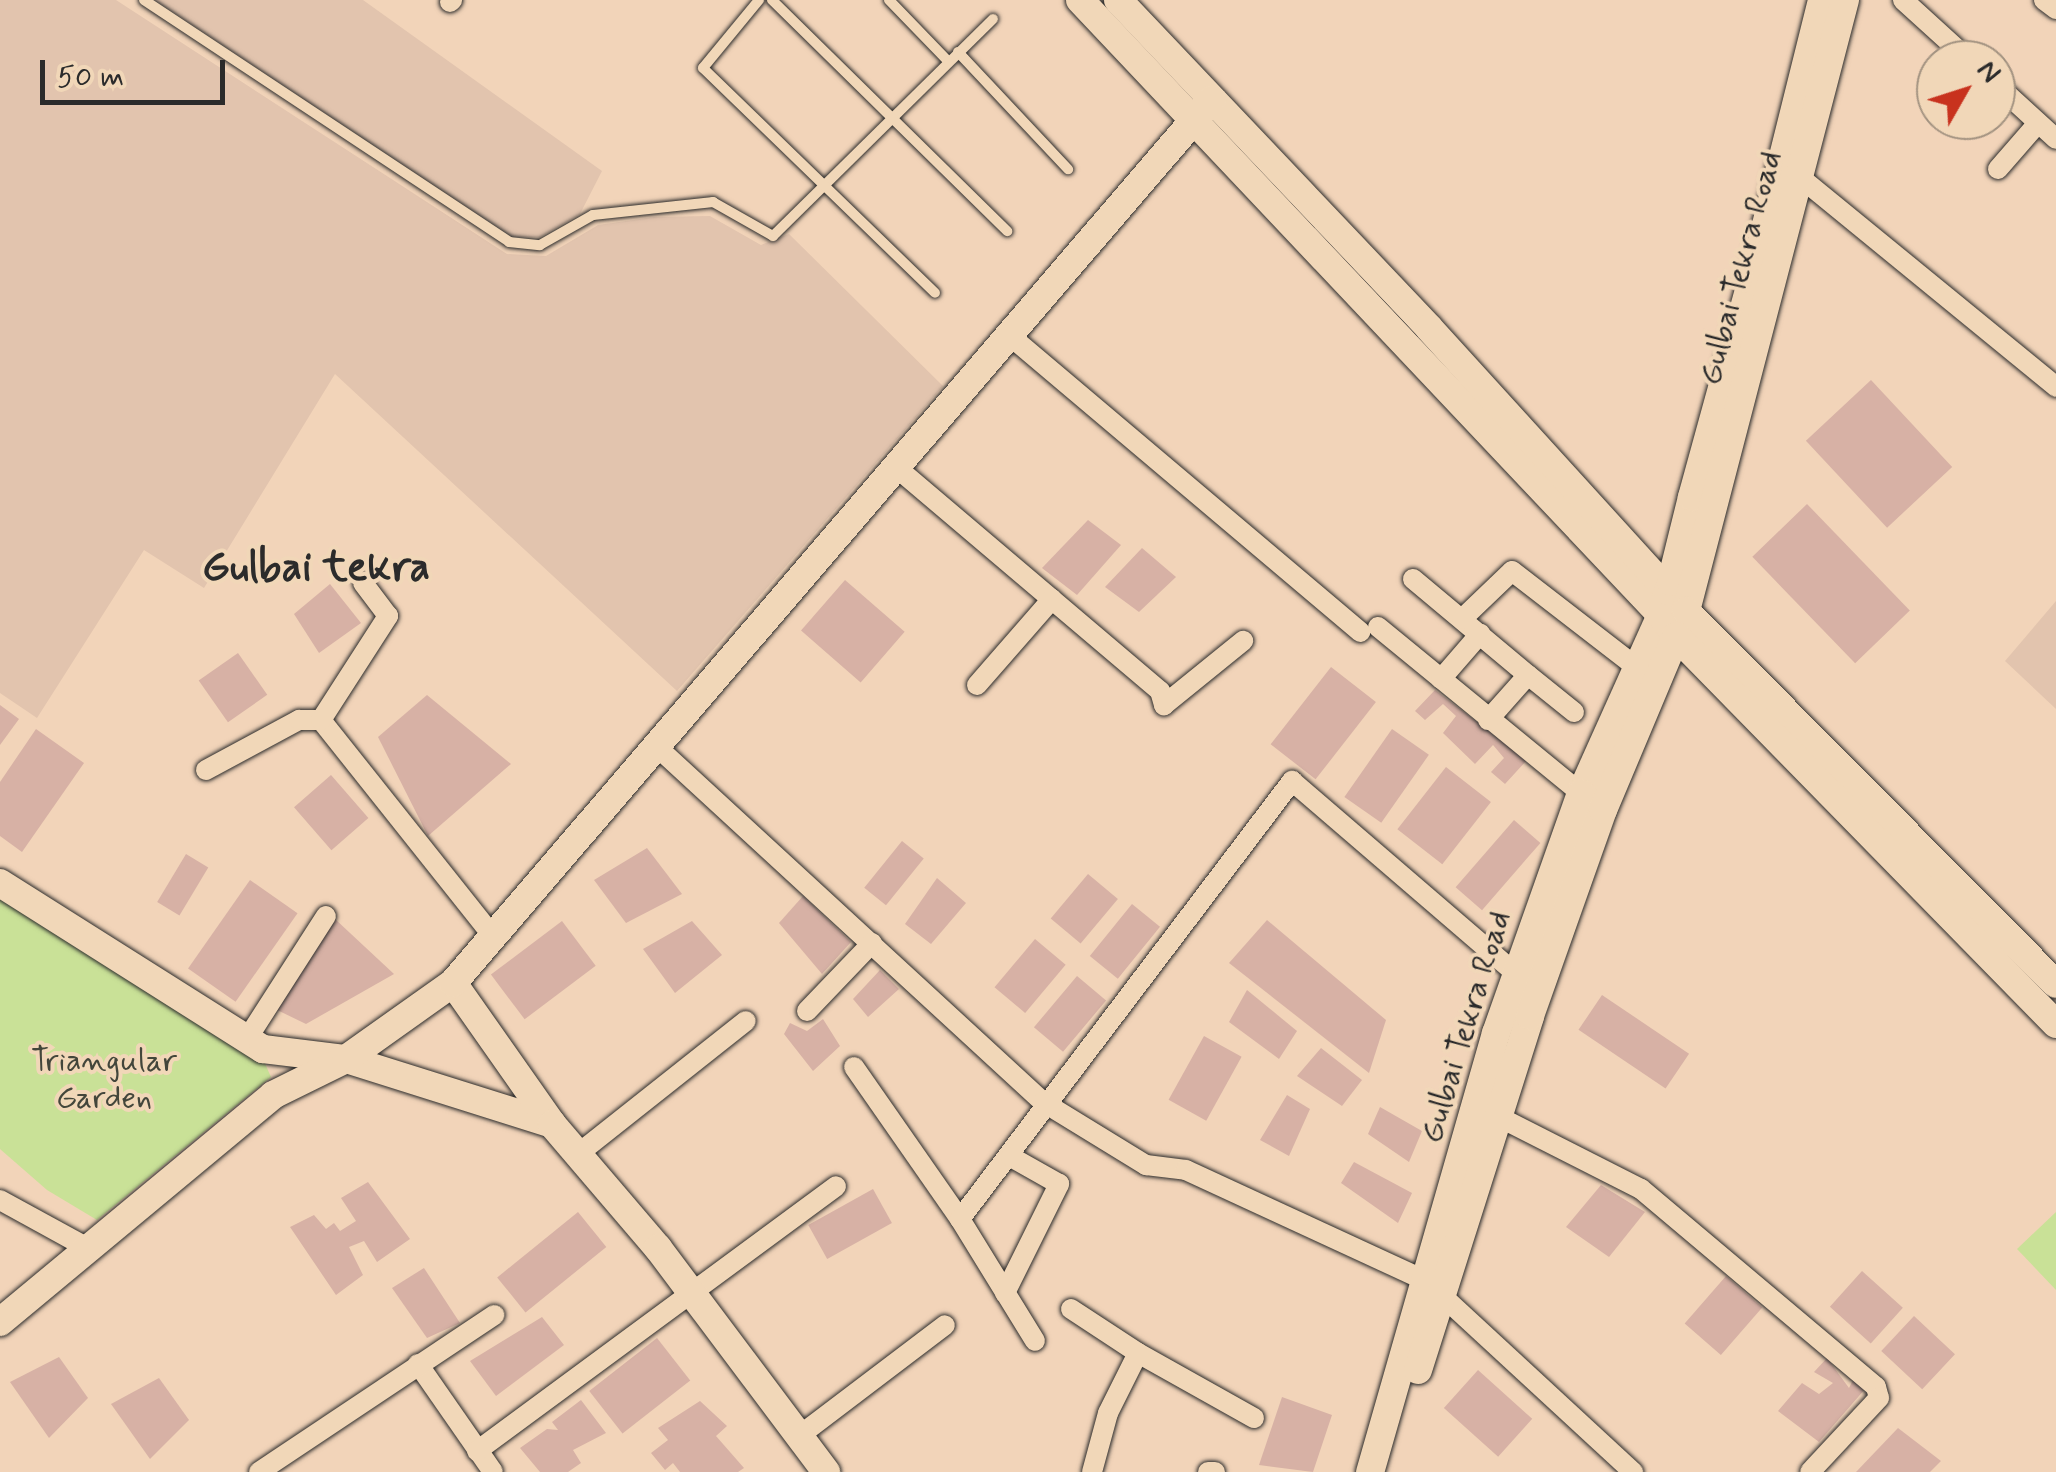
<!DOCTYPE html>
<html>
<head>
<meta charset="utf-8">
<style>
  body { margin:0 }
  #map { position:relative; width:2056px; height:1472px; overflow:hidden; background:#f2d4b9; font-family:Mynerve,sans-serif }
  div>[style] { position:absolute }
  .built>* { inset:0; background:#e2c4ae }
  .green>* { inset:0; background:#c9e197 }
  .building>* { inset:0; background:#d7b1a5; transform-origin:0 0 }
  .roads { filter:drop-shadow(0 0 2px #2b2b2b) drop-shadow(0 0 2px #2b2b2b) }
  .lane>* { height:10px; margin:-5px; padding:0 5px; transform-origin:5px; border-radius:5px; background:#f1d7b8 }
  .street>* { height:20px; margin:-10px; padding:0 10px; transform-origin:10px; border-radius:10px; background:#f1d7b8 }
  .secondary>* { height:28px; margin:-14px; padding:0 14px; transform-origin:14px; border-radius:14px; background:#f1d7b8 }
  span { translate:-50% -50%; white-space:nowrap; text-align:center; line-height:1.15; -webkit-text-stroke:8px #f1d7b8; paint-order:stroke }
  .street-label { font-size:32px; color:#2b2b2b }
  .park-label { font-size:32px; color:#43463b }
  .district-label { font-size:42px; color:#2b2b2b; font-weight:700 }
  .north { position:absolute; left:1916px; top:40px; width:100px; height:100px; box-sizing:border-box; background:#f1d7b8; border:2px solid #a29280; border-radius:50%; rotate:51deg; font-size:28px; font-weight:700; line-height:40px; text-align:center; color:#2b2b2b }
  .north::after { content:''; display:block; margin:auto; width:35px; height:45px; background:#c8321e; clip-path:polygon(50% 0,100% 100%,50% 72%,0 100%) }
  .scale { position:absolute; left:40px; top:60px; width:185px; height:45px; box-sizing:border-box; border:5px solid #2b2b2b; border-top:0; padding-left:12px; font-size:30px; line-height:35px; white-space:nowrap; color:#2b2b2b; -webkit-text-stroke:8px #f1d7b8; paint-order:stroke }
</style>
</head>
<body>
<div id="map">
  <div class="built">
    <i style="clip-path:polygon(0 0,116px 0,507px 254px,546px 256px,598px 225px,654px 217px,710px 216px,761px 245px,789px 234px,943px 386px,677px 691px,335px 374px,204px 588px,144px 550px,37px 718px,0 693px)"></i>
    <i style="clip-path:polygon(155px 0,363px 0,602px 171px,580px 214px,540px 237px,511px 237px)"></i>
    <i style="clip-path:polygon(2056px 601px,2056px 709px,2005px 661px)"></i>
  </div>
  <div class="green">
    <i style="clip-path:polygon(0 894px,263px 1059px,271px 1077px,97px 1220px,47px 1190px,0 1149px)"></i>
    <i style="clip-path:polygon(2056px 1212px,2056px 1290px,2017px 1249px)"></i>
  </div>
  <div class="building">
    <i style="left:1871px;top:380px;width:119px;height:89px;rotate:47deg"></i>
    <i style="left:1807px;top:504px;width:148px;height:76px;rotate:46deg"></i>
    <i style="clip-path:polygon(1088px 520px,1121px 545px,1077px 595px,1042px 568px)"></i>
    <i style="clip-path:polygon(1142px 548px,1176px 577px,1139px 612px,1105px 587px)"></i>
    <i style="left:845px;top:580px;width:79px;height:67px;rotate:41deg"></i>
    <i style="clip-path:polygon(330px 584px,361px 623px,319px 653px,294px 614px)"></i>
    <i style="left:238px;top:653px;width:51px;height:48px;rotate:55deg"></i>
    <i style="left:1331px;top:667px;width:57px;height:98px;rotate:38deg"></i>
    <i style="clip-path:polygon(1435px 690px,1527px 760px,1505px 784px,1491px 772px,1504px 758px,1493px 745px,1475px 764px,1443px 733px,1456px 716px,1443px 704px,1425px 720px,1415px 711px)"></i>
    <i style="clip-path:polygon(427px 695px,511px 764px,428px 836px,378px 737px)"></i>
    <i style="clip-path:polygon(0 705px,19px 719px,0 745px)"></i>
    <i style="clip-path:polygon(36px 729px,84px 763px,22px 852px,0 836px,0 782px)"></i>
    <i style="left:1392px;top:729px;width:45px;height:83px;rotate:35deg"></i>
    <i style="left:1446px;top:767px;width:57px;height:79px;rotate:38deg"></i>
    <i style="left:331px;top:775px;width:57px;height:49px;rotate:49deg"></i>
    <i style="left:1514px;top:820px;width:35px;height:89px;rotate:41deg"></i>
    <i style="left:902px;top:841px;width:28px;height:60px;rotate:39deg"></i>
    <i style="clip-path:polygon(647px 848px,682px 894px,626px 923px,594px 880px)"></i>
    <i style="left:186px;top:854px;width:26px;height:56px;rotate:31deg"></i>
    <i style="left:1088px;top:874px;width:39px;height:58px;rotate:40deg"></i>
    <i style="clip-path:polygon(937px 878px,966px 903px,931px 944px,905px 924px)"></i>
    <i style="left:250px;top:880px;width:58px;height:108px;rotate:35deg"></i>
    <i style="clip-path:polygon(803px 896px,851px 942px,822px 974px,779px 923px)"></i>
    <i style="left:1132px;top:904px;width:36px;height:67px;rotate:39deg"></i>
    <i style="clip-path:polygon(335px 919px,394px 974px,306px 1024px,273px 1008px)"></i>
    <i style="clip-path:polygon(1267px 920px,1386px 1020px,1369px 1073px,1229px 963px)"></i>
    <i style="left:562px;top:921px;width:56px;height:89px;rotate:53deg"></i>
    <i style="clip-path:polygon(692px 921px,722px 955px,675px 993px,643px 949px)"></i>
    <i style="left:1035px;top:939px;width:40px;height:63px;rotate:40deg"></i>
    <i style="clip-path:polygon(880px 970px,899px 989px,868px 1017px,853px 999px)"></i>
    <i style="left:1077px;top:976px;width:38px;height:67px;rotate:40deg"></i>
    <i style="clip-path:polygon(1247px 990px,1297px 1031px,1279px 1059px,1229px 1022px)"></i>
    <i style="left:1602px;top:995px;width:105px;height:42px;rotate:34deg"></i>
    <i style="clip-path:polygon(823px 1019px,840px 1046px,813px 1071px,784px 1034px,790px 1023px,807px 1031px)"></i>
    <i style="left:1204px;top:1036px;width:43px;height:73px;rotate:29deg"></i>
    <i style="clip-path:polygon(1321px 1048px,1362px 1080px,1342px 1106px,1297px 1076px)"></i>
    <i style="clip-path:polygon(1287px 1095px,1310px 1109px,1289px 1156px,1260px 1140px)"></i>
    <i style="clip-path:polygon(1380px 1107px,1422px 1131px,1409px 1162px,1368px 1134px)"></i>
    <i style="clip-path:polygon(1354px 1162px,1412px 1193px,1398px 1223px,1341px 1183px)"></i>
    <i style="clip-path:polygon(368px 1182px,410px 1239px,377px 1262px,364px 1241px,349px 1247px,363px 1275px,336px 1295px,290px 1227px,314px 1215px,326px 1229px,334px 1223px,340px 1231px,356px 1221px,341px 1198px)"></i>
    <i style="clip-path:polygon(1601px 1185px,1645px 1212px,1609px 1257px,1566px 1227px)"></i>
    <i style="left:873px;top:1189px;width:39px;height:74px;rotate:61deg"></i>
    <i style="left:578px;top:1212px;width:45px;height:104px;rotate:51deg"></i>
    <i style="clip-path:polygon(424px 1268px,460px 1323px,427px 1338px,392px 1288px)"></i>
    <i style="left:1862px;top:1271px;width:55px;height:48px;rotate:42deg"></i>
    <i style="left:1726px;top:1276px;width:48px;height:63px;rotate:41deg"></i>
    <i style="left:1914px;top:1316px;width:56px;height:48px;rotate:43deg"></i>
    <i style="clip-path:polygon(542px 1317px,564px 1345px,496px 1396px,470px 1361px)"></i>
    <i style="left:657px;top:1338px;width:54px;height:86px;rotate:52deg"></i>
    <i style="clip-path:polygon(59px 1357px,88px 1398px,49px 1438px,10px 1382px)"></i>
    <i style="clip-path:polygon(1827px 1358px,1849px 1388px,1853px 1380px,1865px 1389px,1819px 1442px,1778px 1411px,1802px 1383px,1819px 1394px,1833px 1383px,1814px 1372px)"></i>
    <i style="left:1478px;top:1370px;width:73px;height:51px;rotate:42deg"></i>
    <i style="clip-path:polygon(159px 1378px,189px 1420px,150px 1459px,111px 1404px)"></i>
    <i style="clip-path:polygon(1282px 1397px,1332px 1415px,1313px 1472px,1259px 1465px)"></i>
    <i style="clip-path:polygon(581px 1400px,606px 1433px,573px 1450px,581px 1463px,568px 1472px,540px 1472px,520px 1448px,547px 1429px,558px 1430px,552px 1422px)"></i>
    <i style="clip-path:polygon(700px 1401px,727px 1426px,716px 1436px,744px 1468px,738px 1472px,680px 1472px,673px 1463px,665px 1470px,651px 1453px,668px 1440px,658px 1428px)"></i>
    <i style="clip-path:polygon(1898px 1428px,1941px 1461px,1930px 1472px,1856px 1472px)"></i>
  </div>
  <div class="roads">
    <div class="lane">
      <i style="left:144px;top:0;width:438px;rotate:33.5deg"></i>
      <i style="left:509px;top:242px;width:31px;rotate:6deg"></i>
      <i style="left:540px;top:245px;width:61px;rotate:-29.5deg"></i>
      <i style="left:593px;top:215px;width:121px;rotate:-6.2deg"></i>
      <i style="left:713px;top:202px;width:69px;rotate:29.5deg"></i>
      <i style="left:773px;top:236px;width:309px;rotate:-44.6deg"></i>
      <i style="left:759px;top:0;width:88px;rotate:129.5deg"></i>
      <i style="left:703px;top:68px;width:323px;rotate:44.1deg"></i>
      <i style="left:772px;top:0;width:330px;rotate:44.5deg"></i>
      <i style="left:889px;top:0;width:85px;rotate:46deg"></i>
      <i style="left:958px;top:52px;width:161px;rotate:46.8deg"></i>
    </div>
    <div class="street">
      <i style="left:1903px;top:0;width:89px;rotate:42.3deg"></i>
      <i style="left:2044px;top:0;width:15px;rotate:37deg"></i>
      <i style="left:450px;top:2px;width:3px;rotate:-45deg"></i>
      <i style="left:1996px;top:84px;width:81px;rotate:42.5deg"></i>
      <i style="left:1998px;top:169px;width:61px;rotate:-49deg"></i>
      <i style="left:1801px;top:178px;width:330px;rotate:39.3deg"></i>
      <i style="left:1009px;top:335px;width:460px;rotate:40.2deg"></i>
      <i style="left:897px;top:468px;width:345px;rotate:40.3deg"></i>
      <i style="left:1160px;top:691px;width:15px;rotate:74deg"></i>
      <i style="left:1164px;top:705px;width:102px;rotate:-39deg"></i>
      <i style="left:1413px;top:579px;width:150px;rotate:39.9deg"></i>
      <i style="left:1462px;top:619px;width:69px;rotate:-43.8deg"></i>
      <i style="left:1512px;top:571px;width:157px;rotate:37.7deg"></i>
      <i style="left:1378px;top:627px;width:262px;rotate:39.3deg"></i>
      <i style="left:1441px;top:679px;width:60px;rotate:-49.1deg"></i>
      <i style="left:977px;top:685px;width:114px;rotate:-48.9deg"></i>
      <i style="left:321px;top:720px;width:273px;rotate:51.5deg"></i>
      <i style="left:1488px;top:720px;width:60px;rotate:-48.4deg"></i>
      <i style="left:1528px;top:675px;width:59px;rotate:38.8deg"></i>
      <i style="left:656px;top:746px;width:526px;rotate:42.61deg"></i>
      <i style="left:1043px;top:1102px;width:121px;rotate:31.5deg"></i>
      <i style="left:1146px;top:1165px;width:40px;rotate:7.1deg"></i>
      <i style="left:1186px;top:1170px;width:264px;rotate:24.8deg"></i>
      <i style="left:1426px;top:1281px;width:282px;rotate:42.7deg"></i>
      <i style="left:206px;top:770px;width:106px;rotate:-28.3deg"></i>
      <i style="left:299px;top:720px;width:22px"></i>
      <i style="left:321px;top:720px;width:124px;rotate:-57.2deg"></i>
      <i style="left:388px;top:616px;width:41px;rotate:-127.1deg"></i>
      <i style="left:807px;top:1011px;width:94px;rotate:-46.3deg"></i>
      <i style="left:247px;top:1039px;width:146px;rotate:-57.3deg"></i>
      <i style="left:854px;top:1067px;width:185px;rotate:55.1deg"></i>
      <i style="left:960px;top:1219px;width:550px;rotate:-52.84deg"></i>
      <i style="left:1292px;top:781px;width:299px;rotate:40.7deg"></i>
      <i style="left:1499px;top:1117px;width:159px;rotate:26.9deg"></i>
      <i style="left:1641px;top:1189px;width:307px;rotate:40.1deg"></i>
      <i style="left:1876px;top:1387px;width:11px;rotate:75deg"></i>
      <i style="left:1879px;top:1398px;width:101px;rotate:133deg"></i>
      <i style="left:578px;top:1154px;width:214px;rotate:-38.4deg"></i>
      <i style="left:0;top:1200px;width:98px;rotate:28.7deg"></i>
      <i style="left:960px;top:1219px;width:143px;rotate:58.4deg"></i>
      <i style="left:1005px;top:1293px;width:122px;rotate:-63.6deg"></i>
      <i style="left:1059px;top:1184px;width:55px;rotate:-150.6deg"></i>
      <i style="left:1071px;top:1309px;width:80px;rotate:33.3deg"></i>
      <i style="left:418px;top:1364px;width:131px;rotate:55.2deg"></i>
      <i style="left:799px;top:1436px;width:183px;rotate:-37.2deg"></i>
      <i style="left:477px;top:1451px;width:446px;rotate:-36.4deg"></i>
      <i style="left:259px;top:1472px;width:283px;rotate:-33.7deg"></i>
      <i style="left:1092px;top:1472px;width:61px;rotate:-74.8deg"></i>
      <i style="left:1108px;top:1413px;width:67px;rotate:-63.4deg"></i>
      <i style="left:1138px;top:1353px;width:133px;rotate:29.3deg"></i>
      <i style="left:1208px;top:1472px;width:7px"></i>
    </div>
    <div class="secondary">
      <i style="left:1080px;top:0;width:846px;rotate:46.63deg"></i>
      <i style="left:1661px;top:615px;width:195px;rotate:114.2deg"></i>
      <i style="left:1581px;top:793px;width:255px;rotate:109.5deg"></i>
      <i style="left:1496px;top:1033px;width:457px;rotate:106deg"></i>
      <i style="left:1118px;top:0;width:452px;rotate:46.5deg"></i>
      <i style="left:1429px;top:328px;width:355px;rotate:47.7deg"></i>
      <i style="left:1668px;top:591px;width:27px;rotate:48deg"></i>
      <i style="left:1686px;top:611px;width:27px;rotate:112deg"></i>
      <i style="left:1676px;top:636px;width:26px;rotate:-126deg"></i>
      <i style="left:1661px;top:615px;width:25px;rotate:-74deg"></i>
      <i style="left:1668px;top:591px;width:9px;rotate:-72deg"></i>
      <i style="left:1671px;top:582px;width:88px;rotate:-76.1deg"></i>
      <i style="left:1692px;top:497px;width:253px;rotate:-74.6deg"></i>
      <i style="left:1759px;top:253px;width:261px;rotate:-76deg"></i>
      <i style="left:1845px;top:0;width:631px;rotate:104.59deg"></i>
      <i style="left:1686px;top:611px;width:525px;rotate:45.23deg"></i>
      <i style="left:0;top:883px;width:311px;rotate:32.3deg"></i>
      <i style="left:263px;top:1049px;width:84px;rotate:6.9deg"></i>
      <i style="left:346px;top:1059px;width:216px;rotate:17.5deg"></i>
      <i style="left:453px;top:983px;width:172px;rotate:54.9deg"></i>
      <i style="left:552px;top:1124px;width:163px;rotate:49.5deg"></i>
      <i style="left:658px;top:1248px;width:280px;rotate:53.1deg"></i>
      <i style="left:0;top:1322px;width:355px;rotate:-39.7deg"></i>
      <i style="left:273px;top:1095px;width:81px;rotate:-26.3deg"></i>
      <i style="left:346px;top:1059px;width:131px;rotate:-35.4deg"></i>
      <i style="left:453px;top:983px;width:1165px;rotate:-49.35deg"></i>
      <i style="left:1418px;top:1370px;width:371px;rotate:-72.4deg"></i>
      <i style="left:1530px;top:1016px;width:219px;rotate:-70.5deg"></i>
      <i style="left:1603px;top:810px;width:189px;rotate:-67.2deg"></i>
      <i style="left:1676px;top:636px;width:543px;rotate:45.6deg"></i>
    </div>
  </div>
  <div class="street-label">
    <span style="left:1741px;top:268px;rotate:-75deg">Gulbai Tekra Road</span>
    <span style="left:1466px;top:1027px;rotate:-73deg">Gulbai Tekra Road</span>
  </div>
  <div class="park-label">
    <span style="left:104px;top:1080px">Triangular<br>Garden</span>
  </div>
  <div class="district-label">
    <span style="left:316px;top:569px">Gulbai tekra</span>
  </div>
  <div class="north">N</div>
  <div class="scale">50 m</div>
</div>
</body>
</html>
